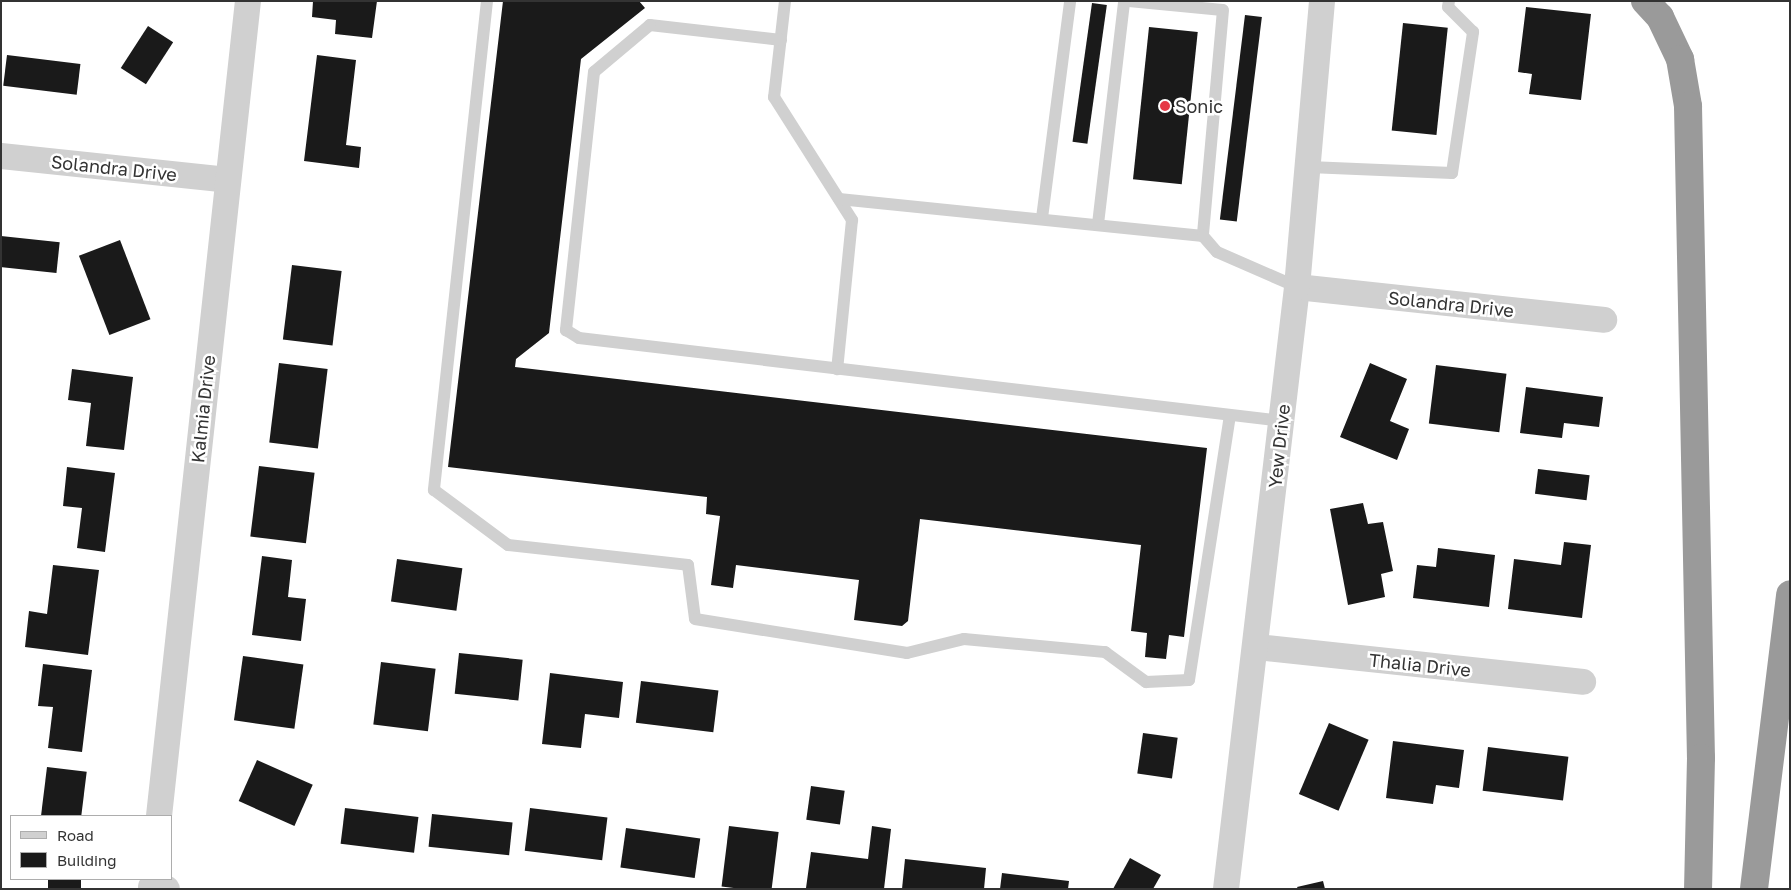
<!DOCTYPE html>
<html>
<head>
<meta charset="utf-8">
<style>
  body { margin:0 }
  #map { position:relative; width:1791px; height:890px; overflow:hidden; background:#fff; font-family:"Golos Text",sans-serif }
  div>[style] { position:absolute }
  .building>* { inset:0; background:#1a1a1a; transform-origin:0 0 }
  .lane>* { height:12px; margin:-6px; padding:0 6px; transform-origin:6px; border-radius:6px; background:#d0d0d0 }
  .street>* { height:26px; margin:-13px; padding:0 13px; transform-origin:13px; border-radius:13px; background:#d0d0d0 }
  .highway>* { height:28px; margin:-14px; padding:0 14px; transform-origin:14px; border-radius:14px; background:#9a9a9a }
  .dots>* { width:14px; height:14px; translate:-50% -50%; box-sizing:border-box; border:2px solid #fff; border-radius:50% }
  span { translate:-50% -50%; white-space:nowrap; text-align:center; line-height:1.15; -webkit-text-stroke:5px #fff; paint-order:stroke }
  .poi-label { font-size:18px; color:#333 }
  .left { translate:0 -50%; text-align:left }
  .street-label { font-size:18px; color:#333 }
  .frame { position:absolute; inset:0; border:2px solid #333; pointer-events:none }
  .legend { position:absolute; left:10px; top:815px; width:162px; height:65px; box-sizing:border-box; background:#fff; border:1px solid #adadad; margin:0; padding:6px 9px; list-style:none; font-size:15px; color:#333 }
  .legend li { display:flex; align-items:center; gap:10px; height:25px }
  .legend b { width:25px; border:1px solid #adadad }
</style>
</head>
<body>
<div id="map">
  <div class="building">
    <i style="clip-path:polygon(313px 1px,377px 1px,372px 38px,335px 34px,336px 20px,312px 17px)"></i>
    <i style="clip-path:polygon(503px 1px,639px 1px,645px 8px,581px 59px,549px 333px,516px 359px,515px 367px,1207px 448px,1184px 637px,1169px 635px,1166px 659px,1145px 657px,1147px 633px,1131px 631px,1141px 545px,920px 519px,908px 621px,902px 626px,854px 620px,859px 580px,736px 565px,733px 588px,711px 585px,720px 516px,706px 514px,707px 497px,448px 467px)"></i>
    <i style="left:1092px;top:3px;width:15px;height:140px;rotate:8deg"></i>
    <i style="clip-path:polygon(1526px 7px,1591px 14px,1581px 100px,1529px 94px,1532px 74px,1518px 72px)"></i>
    <i style="left:1245px;top:15px;width:17px;height:206px;rotate:7deg"></i>
    <i style="left:1403px;top:23px;width:45px;height:108px;rotate:6deg"></i>
    <i style="left:148px;top:26px;width:30px;height:50px;rotate:33deg"></i>
    <i style="left:1149px;top:27px;width:49px;height:153px;rotate:6deg"></i>
    <i style="left:7px;top:55px;width:74px;height:31px;rotate:7deg"></i>
    <i style="clip-path:polygon(317px 55px,356px 60px,346px 145px,361px 147px,359px 168px,304px 161px)"></i>
    <i style="left:1px;top:236px;width:59px;height:31px;rotate:6deg"></i>
    <i style="left:120px;top:240px;width:85px;height:44px;rotate:69deg"></i>
    <i style="left:292px;top:265px;width:50px;height:75px;rotate:7deg"></i>
    <i style="left:279px;top:363px;width:49px;height:80px;rotate:7deg"></i>
    <i style="clip-path:polygon(1370px 363px,1407px 379px,1390px 421px,1409px 429px,1397px 460px,1340px 437px)"></i>
    <i style="left:1436px;top:365px;width:71px;height:59px;rotate:7deg"></i>
    <i style="clip-path:polygon(72px 369px,133px 377px,124px 450px,86px 446px,91px 403px,68px 400px)"></i>
    <i style="clip-path:polygon(1526px 387px,1603px 397px,1599px 427px,1564px 423px,1562px 438px,1520px 433px)"></i>
    <i style="left:259px;top:466px;width:56px;height:71px;rotate:7deg"></i>
    <i style="clip-path:polygon(67px 467px,115px 473px,105px 552px,77px 548px,82px 508px,63px 506px)"></i>
    <i style="left:1538px;top:469px;width:52px;height:25px;rotate:7deg"></i>
    <i style="clip-path:polygon(1363px 503px,1368px 524px,1383px 522px,1393px 571px,1381px 574px,1385px 597px,1348px 605px,1330px 509px)"></i>
    <i style="clip-path:polygon(1564px 542px,1591px 545px,1582px 618px,1508px 609px,1514px 559px,1561px 565px)"></i>
    <i style="clip-path:polygon(1438px 548px,1495px 555px,1489px 607px,1413px 598px,1417px 565px,1436px 567px)"></i>
    <i style="clip-path:polygon(262px 556px,292px 560px,288px 597px,306px 599px,301px 641px,252px 635px)"></i>
    <i style="left:397px;top:559px;width:66px;height:43px;rotate:8deg"></i>
    <i style="clip-path:polygon(53px 565px,99px 570px,88px 655px,25px 647px,29px 611px,47px 614px)"></i>
    <i style="left:459px;top:653px;width:64px;height:41px;rotate:6deg"></i>
    <i style="left:243px;top:656px;width:61px;height:65px;rotate:8deg"></i>
    <i style="left:381px;top:662px;width:55px;height:63px;rotate:7deg"></i>
    <i style="clip-path:polygon(43px 664px,92px 670px,82px 752px,48px 748px,53px 707px,38px 706px)"></i>
    <i style="clip-path:polygon(550px 673px,623px 682px,619px 718px,585px 714px,581px 748px,542px 744px)"></i>
    <i style="left:641px;top:681px;width:78px;height:42px;rotate:7deg"></i>
    <i style="left:1329px;top:723px;width:43px;height:77px;rotate:23deg"></i>
    <i style="left:1143px;top:733px;width:35px;height:41px;rotate:8deg"></i>
    <i style="clip-path:polygon(1393px 741px,1464px 750px,1459px 788px,1436px 785px,1433px 804px,1386px 798px)"></i>
    <i style="left:1488px;top:747px;width:81px;height:44px;rotate:7deg"></i>
    <i style="left:257px;top:760px;width:61px;height:45px;rotate:24deg"></i>
    <i style="left:47px;top:767px;width:40px;height:49px;rotate:7deg"></i>
    <i style="left:811px;top:786px;width:34px;height:34px;rotate:8deg"></i>
    <i style="left:345px;top:808px;width:74px;height:36px;rotate:7deg"></i>
    <i style="left:530px;top:808px;width:78px;height:43px;rotate:7deg"></i>
    <i style="left:432px;top:814px;width:81px;height:33px;rotate:6deg"></i>
    <i style="left:729px;top:826px;width:50px;height:61px;rotate:7deg"></i>
    <i style="clip-path:polygon(872px 826px,891px 829px,884px 889px,806px 888px,811px 852px,868px 859px)"></i>
    <i style="left:626px;top:828px;width:75px;height:40px;rotate:8deg"></i>
    <i style="clip-path:polygon(1130px 858px,1161px 875px,1153px 889px,1113px 889px)"></i>
    <i style="clip-path:polygon(905px 859px,986px 868px,984px 889px,902px 889px)"></i>
    <i style="clip-path:polygon(1002px 873px,1069px 881px,1068px 889px,1000px 889px)"></i>
    <i style="left:48px;top:879px;width:33px;height:10px"></i>
    <i style="clip-path:polygon(1323px 881px,1325px 889px,1298px 889px,1297px 887px)"></i>
  </div>
  <div class="lane">
    <i style="left:487px;top:1px;width:492px;rotate:96.2deg"></i>
    <i style="left:434px;top:490px;width:92px;rotate:36.6deg"></i>
    <i style="left:508px;top:545px;width:181px;rotate:6.3deg"></i>
    <i style="left:688px;top:565px;width:54px;rotate:82.6deg"></i>
    <i style="left:695px;top:619px;width:215px;rotate:9.1deg"></i>
    <i style="left:907px;top:653px;width:59px;rotate:-13.8deg"></i>
    <i style="left:964px;top:639px;width:142px;rotate:5.3deg"></i>
    <i style="left:1105px;top:652px;width:51px;rotate:36.2deg"></i>
    <i style="left:1146px;top:682px;width:43px;rotate:-2.7deg"></i>
    <i style="left:1189px;top:680px;width:268px;rotate:-81.2deg"></i>
    <i style="left:785px;top:1px;width:97px;rotate:96.5deg"></i>
    <i style="left:774px;top:97px;width:146px;rotate:57.6deg"></i>
    <i style="left:852px;top:220px;width:150px;rotate:95.7deg"></i>
    <i style="left:1129px;top:1px;width:94px;rotate:5.5deg"></i>
    <i style="left:1223px;top:10px;width:227px;rotate:95.1deg"></i>
    <i style="left:781px;top:40px;width:132px;rotate:-173.5deg"></i>
    <i style="left:650px;top:25px;width:73px;rotate:140deg"></i>
    <i style="left:594px;top:72px;width:260px;rotate:96.2deg"></i>
    <i style="left:566px;top:330px;width:15px;rotate:32deg"></i>
    <i style="left:579px;top:338px;width:708px;rotate:6.73deg"></i>
    <i style="left:1309px;top:167px;width:143px;rotate:2.4deg"></i>
    <i style="left:1452px;top:173px;width:143px;rotate:-81.5deg"></i>
    <i style="left:1473px;top:32px;width:35px;rotate:-135deg"></i>
    <i style="left:1448px;top:7px;width:6px;rotate:-81deg"></i>
    <i style="left:839px;top:199px;width:366px;rotate:5.8deg"></i>
    <i style="left:1203px;top:236px;width:21px;rotate:49deg"></i>
    <i style="left:1217px;top:252px;width:87px;rotate:23.6deg"></i>
    <i style="left:1042px;top:218px;width:219px;rotate:-82.6deg"></i>
    <i style="left:1098px;top:224px;width:225px;rotate:-83.3deg"></i>
  </div>
  <div class="street">
    <i style="left:1px;top:156px;width:228px;rotate:6deg"></i>
    <i style="left:1297px;top:287px;width:309px;rotate:6.1deg"></i>
    <i style="left:1257px;top:647px;width:328px;rotate:6.1deg"></i>
    <i style="left:159px;top:816px;width:820px;rotate:-83.77deg"></i>
    <i style="left:151px;top:887px;width:16px;rotate:7deg"></i>
    <i style="left:1226px;top:889px;width:606px;rotate:-83.27deg"></i>
    <i style="left:1297px;top:287px;width:287px;rotate:-85deg"></i>
  </div>
  <div class="highway">
    <i style="left:1645px;top:1px;width:22px;rotate:47deg"></i>
    <i style="left:1660px;top:17px;width:47px;rotate:64.5deg"></i>
    <i style="left:1680px;top:59px;width:48px;rotate:80.3deg"></i>
    <i style="left:1688px;top:106px;width:652px;rotate:88.86deg"></i>
    <i style="left:1701px;top:758px;width:131px;rotate:91.3deg"></i>
    <i style="left:1754px;top:889px;width:297px;rotate:-83deg"></i>
  </div>
  <div class="dots">
    <i style="left:1165px;top:106px;background:#e63946"></i>
  </div>
  <div class="poi-label">
    <span class="left" style="left:1175px;top:106px">Sonic</span>
  </div>
  <div class="street-label">
    <span style="left:114px;top:168px;rotate:6deg">Solandra Drive</span>
    <span style="left:1451px;top:304px;rotate:6deg">Solandra Drive</span>
    <span style="left:203px;top:409px;rotate:-84deg">Kalmia Drive</span>
    <span style="left:1279px;top:446px;rotate:-84deg">Yew Drive</span>
    <span style="left:1420px;top:665px;rotate:6deg">Thalia Drive</span>
  </div>
  <div class="frame"></div>
  <ul class="legend">
  <li><b style="height:6px;background:#d0d0d0"></b>Road</li>
  <li><b style="height:14px;background:#1a1a1a"></b>Building</li>
  </ul>
</div>
</body>
</html>
